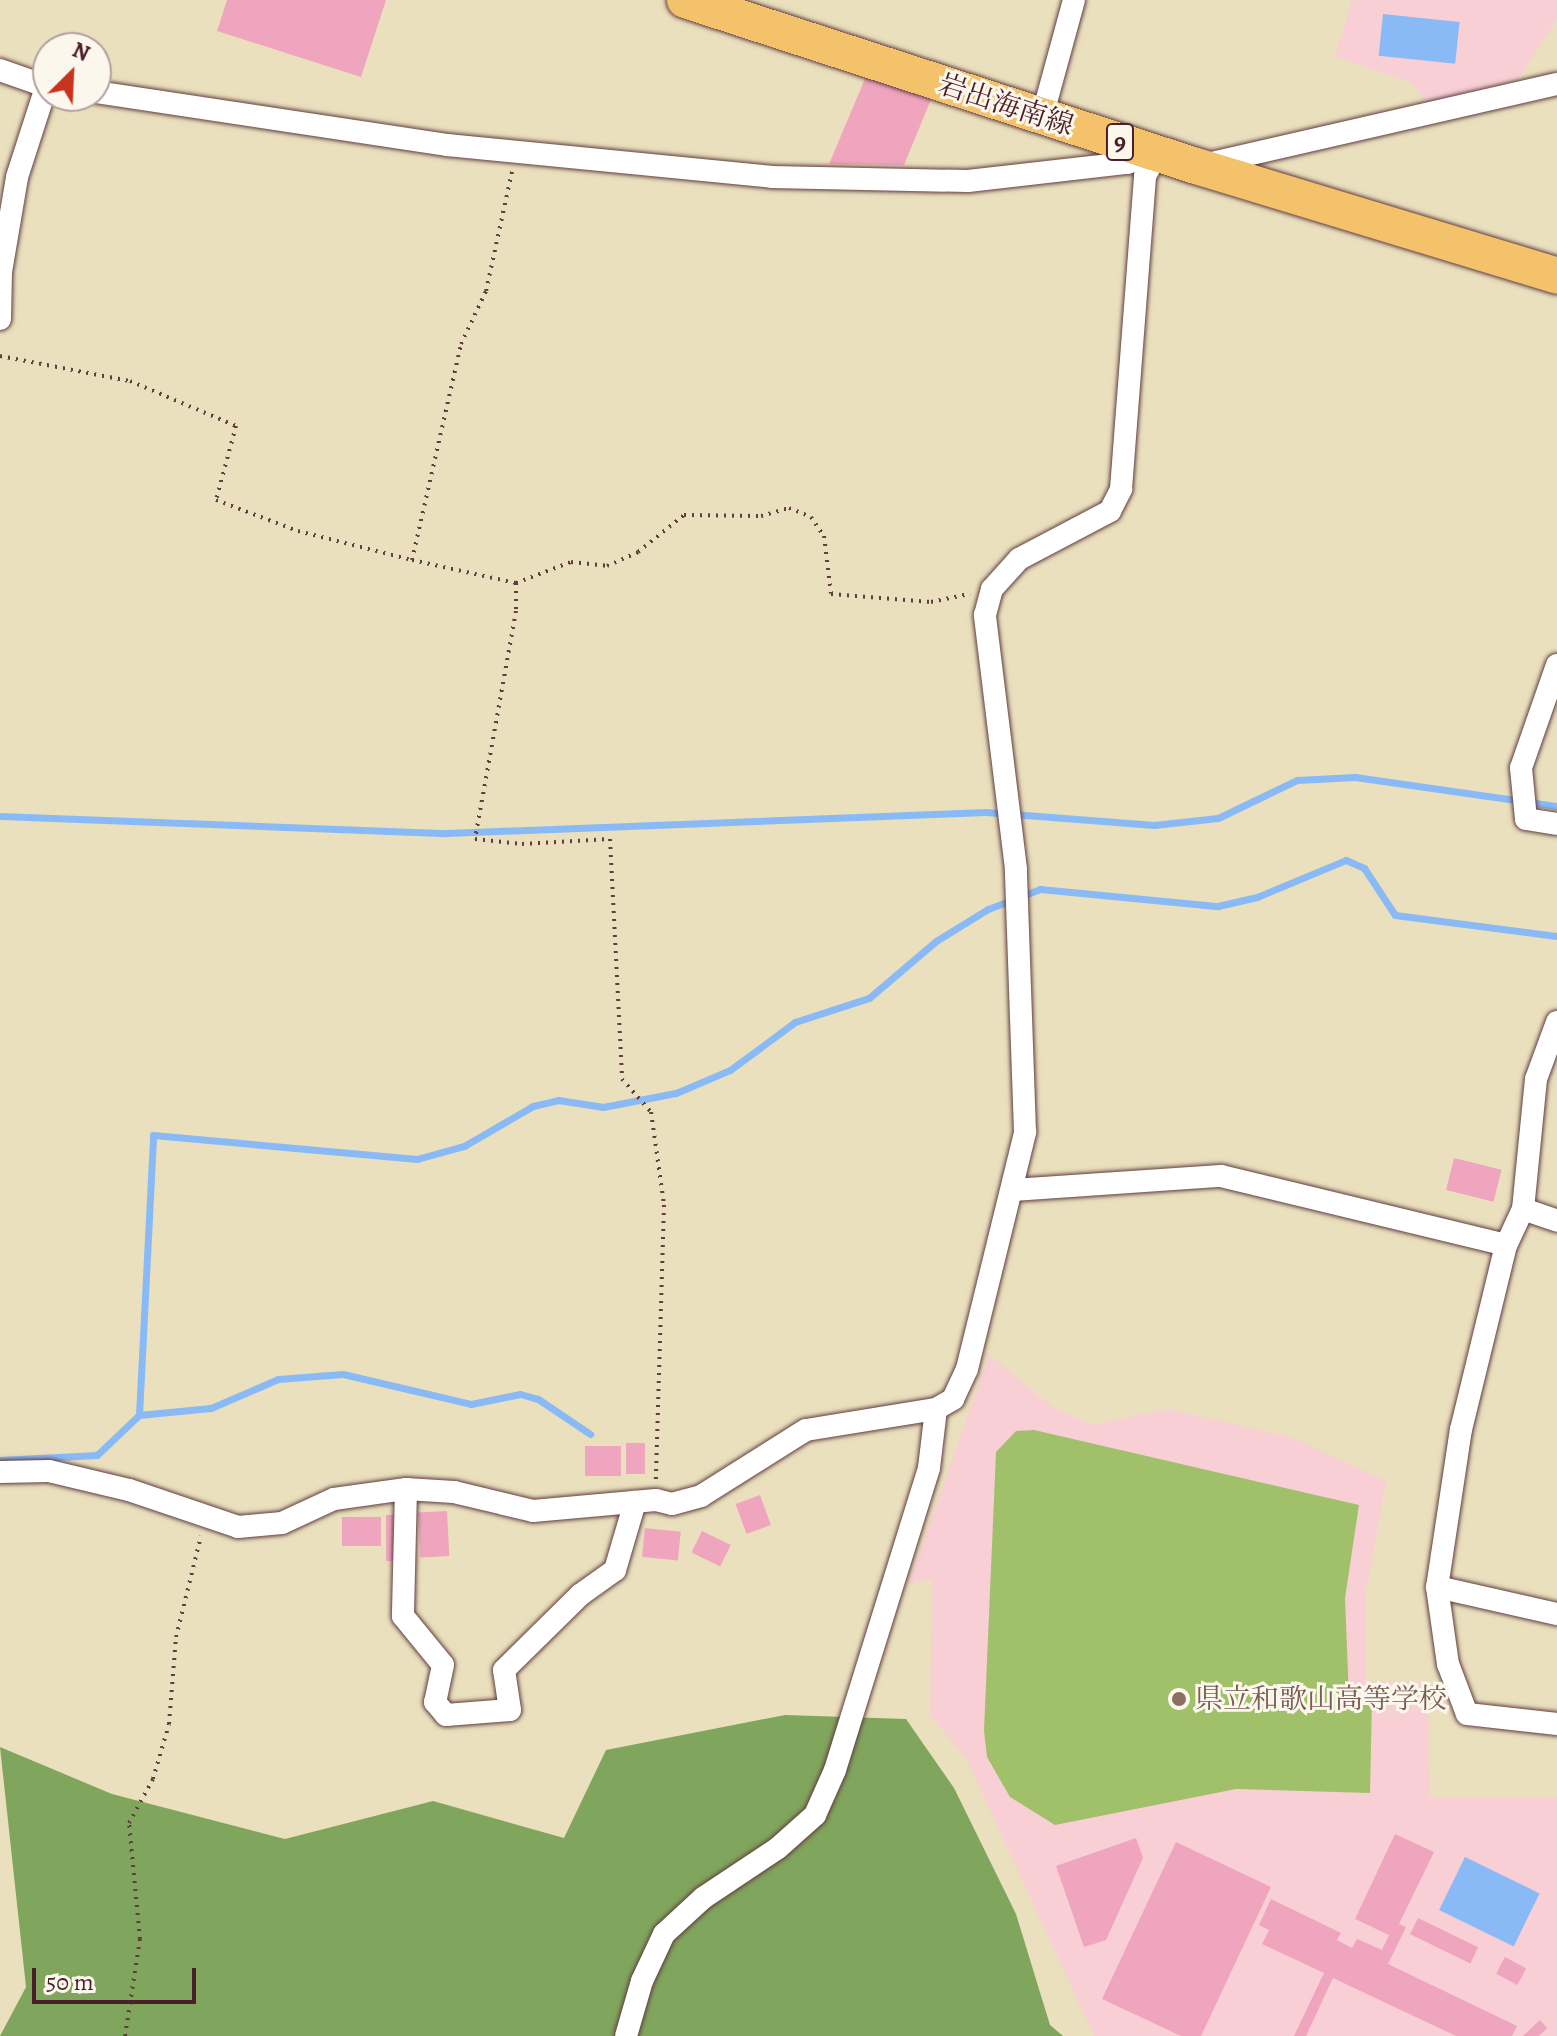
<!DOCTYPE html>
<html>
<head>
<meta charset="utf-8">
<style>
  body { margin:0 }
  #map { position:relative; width:1557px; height:2036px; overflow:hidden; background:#eae0bd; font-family:Alegreya,"Noto Serif JP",serif }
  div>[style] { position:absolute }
  .built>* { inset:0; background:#f7cfd4 }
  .green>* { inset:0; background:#a0c069 }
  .forest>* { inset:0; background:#80a65d }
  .water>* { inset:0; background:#8abaf6; transform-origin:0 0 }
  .stream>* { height:7px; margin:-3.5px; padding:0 3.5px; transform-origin:3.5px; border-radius:3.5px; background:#8abaf6 }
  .building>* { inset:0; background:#f0a5be; transform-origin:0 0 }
  .path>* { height:4px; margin-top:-2px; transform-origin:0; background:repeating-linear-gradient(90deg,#623c41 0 2px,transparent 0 8px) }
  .roads { filter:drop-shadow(0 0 2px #623c41) drop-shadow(0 0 2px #623c41) }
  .minor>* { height:22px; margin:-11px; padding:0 11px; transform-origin:11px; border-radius:11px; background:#fff }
  .primary>* { height:36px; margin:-18px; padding:0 18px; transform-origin:18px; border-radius:18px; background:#f3c26a }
  .dots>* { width:22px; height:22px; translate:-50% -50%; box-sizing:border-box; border:4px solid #fbf7ec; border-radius:50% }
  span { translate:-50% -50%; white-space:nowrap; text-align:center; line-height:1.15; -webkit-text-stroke:6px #fbf7ec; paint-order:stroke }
  .shield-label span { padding:2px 6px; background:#fbf7ec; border:2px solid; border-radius:6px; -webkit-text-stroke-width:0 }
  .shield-label { font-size:26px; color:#4a1f2b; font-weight:700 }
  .street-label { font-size:28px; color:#4a1f2b }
  .education-label { font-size:28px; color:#785e54 }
  .left { translate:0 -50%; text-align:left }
  .north { position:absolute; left:32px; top:32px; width:80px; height:80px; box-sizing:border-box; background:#fbf7ec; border:2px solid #b4a19f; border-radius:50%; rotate:24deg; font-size:22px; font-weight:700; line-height:32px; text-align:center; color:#4a1f2b }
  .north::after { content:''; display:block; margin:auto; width:28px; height:36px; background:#c8321e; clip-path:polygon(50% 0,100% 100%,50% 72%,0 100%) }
  .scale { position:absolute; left:32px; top:1968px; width:164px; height:36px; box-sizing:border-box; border:4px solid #4a1f2b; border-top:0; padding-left:10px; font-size:24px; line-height:28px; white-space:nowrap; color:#4a1f2b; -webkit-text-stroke:6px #fbf7ec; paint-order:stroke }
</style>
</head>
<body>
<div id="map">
  <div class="built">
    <i style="clip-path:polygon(1352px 0,1557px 0,1557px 19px,1520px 77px,1429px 106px,1413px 84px,1335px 56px)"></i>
    <i style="clip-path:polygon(989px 1355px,1053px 1407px,1092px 1425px,1168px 1409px,1291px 1437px,1386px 1481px,1365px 1598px,1365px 1681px,1428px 1682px,1429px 1797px,1557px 1797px,1557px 2036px,1094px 2036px,965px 1756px,930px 1716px,932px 1580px,909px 1583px)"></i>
  </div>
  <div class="green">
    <i style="clip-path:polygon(1034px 1430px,1359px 1505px,1345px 1598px,1349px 1698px,1372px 1700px,1370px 1793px,1236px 1789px,1055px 1825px,1010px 1797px,987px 1757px,984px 1731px,996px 1452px,1016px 1431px)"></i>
  </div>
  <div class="forest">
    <i style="clip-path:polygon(785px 1715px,906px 1719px,954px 1788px,1016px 1914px,1050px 2025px,1063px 2036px,0 2036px,26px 1987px,0 1747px,112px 1794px,285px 1839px,433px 1801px,564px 1838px,606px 1750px)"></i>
  </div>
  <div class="water">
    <i style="left:1383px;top:14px;width:77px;height:42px;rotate:6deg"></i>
    <i style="left:1465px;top:1857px;width:83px;height:59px;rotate:26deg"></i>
  </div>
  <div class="stream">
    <i style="left:0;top:816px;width:447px;rotate:2.2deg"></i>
    <i style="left:447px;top:833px;width:539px;rotate:-2.23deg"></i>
    <i style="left:986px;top:812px;width:169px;rotate:4.4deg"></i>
    <i style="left:1154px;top:825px;width:64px;rotate:-6.2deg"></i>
    <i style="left:1218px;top:818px;width:88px;rotate:-25.7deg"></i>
    <i style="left:1297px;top:780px;width:58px;rotate:-3deg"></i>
    <i style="left:1355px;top:777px;width:204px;rotate:8.2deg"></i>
    <i style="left:139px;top:1415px;width:280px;rotate:-87.1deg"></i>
    <i style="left:153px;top:1135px;width:265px;rotate:5.2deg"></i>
    <i style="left:417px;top:1159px;width:49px;rotate:-15.5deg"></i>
    <i style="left:464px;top:1146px;width:80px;rotate:-30.1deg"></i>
    <i style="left:533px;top:1106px;width:26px;rotate:-13deg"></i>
    <i style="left:558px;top:1100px;width:46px;rotate:8.8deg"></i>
    <i style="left:603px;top:1107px;width:74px;rotate:-10.9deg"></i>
    <i style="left:676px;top:1093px;width:59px;rotate:-23.1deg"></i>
    <i style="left:730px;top:1070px;width:81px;rotate:-36.4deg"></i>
    <i style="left:795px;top:1022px;width:78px;rotate:-18deg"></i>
    <i style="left:869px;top:998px;width:88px;rotate:-40.4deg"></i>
    <i style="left:936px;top:941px;width:61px;rotate:-31.6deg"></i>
    <i style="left:988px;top:909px;width:56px;rotate:-21deg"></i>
    <i style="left:1040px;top:889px;width:179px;rotate:5.5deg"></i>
    <i style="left:1218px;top:906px;width:40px;rotate:-13deg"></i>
    <i style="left:1257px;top:897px;width:96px;rotate:-22.6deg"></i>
    <i style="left:1346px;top:860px;width:20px;rotate:24deg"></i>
    <i style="left:1364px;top:868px;width:56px;rotate:56.6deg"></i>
    <i style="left:1395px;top:915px;width:163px;rotate:7.4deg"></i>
    <i style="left:0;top:1460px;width:97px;rotate:-3deg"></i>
    <i style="left:97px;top:1455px;width:58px;rotate:-43.6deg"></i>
    <i style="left:139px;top:1415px;width:72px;rotate:-5.6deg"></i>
    <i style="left:211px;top:1408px;width:73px;rotate:-23.4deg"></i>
    <i style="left:278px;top:1379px;width:65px;rotate:-4.4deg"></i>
    <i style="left:343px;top:1374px;width:131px;rotate:13.2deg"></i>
    <i style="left:471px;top:1404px;width:50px;rotate:-11.5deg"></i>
    <i style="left:520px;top:1394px;width:19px;rotate:16deg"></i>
    <i style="left:538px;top:1399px;width:63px;rotate:33.9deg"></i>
  </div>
  <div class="building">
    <i style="clip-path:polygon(227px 0,386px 0,361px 77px,217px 31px)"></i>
    <i style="clip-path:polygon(867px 74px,932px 97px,904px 165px,829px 164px)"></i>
    <i style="left:1454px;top:1158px;width:49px;height:33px;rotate:14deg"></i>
    <i style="left:626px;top:1443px;width:19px;height:31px"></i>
    <i style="left:585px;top:1446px;width:36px;height:30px"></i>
    <i style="left:760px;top:1495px;width:32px;height:26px;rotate:70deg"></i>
    <i style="left:447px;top:1511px;width:45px;height:29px;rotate:87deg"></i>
    <i style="left:386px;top:1515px;width:12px;height:46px"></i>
    <i style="left:342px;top:1517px;width:39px;height:29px"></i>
    <i style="left:645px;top:1528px;width:36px;height:29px;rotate:6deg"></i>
    <i style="left:702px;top:1531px;width:32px;height:24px;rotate:26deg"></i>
    <i style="clip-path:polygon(1395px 1834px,1434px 1852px,1399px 1924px,1406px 1927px,1388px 1964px,1517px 2026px,1512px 2036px,1456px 2036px,1333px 1978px,1306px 2036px,1294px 2036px,1324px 1973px,1262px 1944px,1269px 1930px,1259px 1925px,1271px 1899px,1341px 1933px,1337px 1940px,1352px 1948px,1357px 1939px,1382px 1950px,1389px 1935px,1355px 1919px)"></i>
    <i style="clip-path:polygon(1136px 1838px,1143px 1858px,1106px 1940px,1084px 1947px,1056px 1866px)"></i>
    <i style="clip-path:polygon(1176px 1842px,1271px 1887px,1201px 2036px,1181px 2036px,1102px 1999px)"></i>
    <i style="left:1418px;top:1918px;width:67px;height:18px;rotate:26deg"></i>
    <i style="left:1505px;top:1957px;width:24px;height:19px;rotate:28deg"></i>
    <i style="clip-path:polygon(1540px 2020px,1547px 2028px,1539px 2036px,1523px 2036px)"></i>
  </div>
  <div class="path">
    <i style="left:0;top:356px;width:132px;rotate:10.9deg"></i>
    <i style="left:130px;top:381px;width:115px;rotate:23deg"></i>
    <i style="left:236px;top:426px;width:77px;rotate:105.1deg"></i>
    <i style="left:216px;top:500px;width:88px;rotate:20.7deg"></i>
    <i style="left:298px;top:531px;width:118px;rotate:14.3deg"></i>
    <i style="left:412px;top:560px;width:107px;rotate:12.5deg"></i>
    <i style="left:516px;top:583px;width:59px;rotate:-20.9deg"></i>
    <i style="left:571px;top:562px;width:36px;rotate:6deg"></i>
    <i style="left:607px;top:566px;width:34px;rotate:-24deg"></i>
    <i style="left:638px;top:552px;width:59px;rotate:-38.8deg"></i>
    <i style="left:684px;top:515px;width:77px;rotate:0.7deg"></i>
    <i style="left:761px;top:516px;width:29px;rotate:-16deg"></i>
    <i style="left:789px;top:508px;width:24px;rotate:22deg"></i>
    <i style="left:811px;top:517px;width:23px;rotate:56deg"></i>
    <i style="left:824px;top:536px;width:58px;rotate:83.1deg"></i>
    <i style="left:831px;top:594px;width:100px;rotate:4.6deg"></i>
    <i style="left:931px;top:602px;width:40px;rotate:-12deg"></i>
    <i style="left:412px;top:560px;width:221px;rotate:-77.2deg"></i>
    <i style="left:461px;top:344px;width:59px;rotate:-64.7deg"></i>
    <i style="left:486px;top:291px;width:122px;rotate:-77.7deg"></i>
    <i style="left:516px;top:583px;width:28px;rotate:90deg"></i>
    <i style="left:516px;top:611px;width:232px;rotate:100.2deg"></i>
    <i style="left:475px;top:839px;width:47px;rotate:6.1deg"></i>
    <i style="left:522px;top:844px;width:88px;rotate:-3.3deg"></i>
    <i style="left:610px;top:839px;width:240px;rotate:87.1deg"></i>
    <i style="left:622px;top:1079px;width:44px;rotate:48.7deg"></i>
    <i style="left:651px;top:1112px;width:94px;rotate:82deg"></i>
    <i style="left:664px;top:1205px;width:276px;rotate:91.7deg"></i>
    <i style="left:125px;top:2036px;width:98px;rotate:-81.2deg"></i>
    <i style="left:140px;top:1939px;width:117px;rotate:-95.4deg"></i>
    <i style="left:129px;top:1823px;width:50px;rotate:-61.4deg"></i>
    <i style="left:153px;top:1779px;width:57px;rotate:-73.8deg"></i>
    <i style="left:169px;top:1724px;width:87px;rotate:-85.4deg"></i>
    <i style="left:176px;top:1637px;width:104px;rotate:-76.1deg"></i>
  </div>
  <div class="roads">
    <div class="minor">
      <i style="left:0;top:70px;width:51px;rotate:19.5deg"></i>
      <i style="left:96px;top:92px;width:355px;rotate:8.6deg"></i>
      <i style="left:447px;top:145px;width:327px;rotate:5.6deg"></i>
      <i style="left:772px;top:177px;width:196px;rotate:1.2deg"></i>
      <i style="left:968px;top:181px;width:160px;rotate:-6.5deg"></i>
      <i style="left:1127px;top:163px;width:30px;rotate:-17deg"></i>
      <i style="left:1042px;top:117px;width:121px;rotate:-74.7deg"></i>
      <i style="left:1203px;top:165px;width:363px;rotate:-12.9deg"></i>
      <i style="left:0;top:319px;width:47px;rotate:-88.8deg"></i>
      <i style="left:1px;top:272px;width:96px;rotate:-80.4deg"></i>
      <i style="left:17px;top:177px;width:95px;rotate:-72.1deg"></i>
      <i style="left:1557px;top:665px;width:109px;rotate:109.3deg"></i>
      <i style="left:1521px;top:768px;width:51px;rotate:84.4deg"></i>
      <i style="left:1526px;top:819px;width:31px;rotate:9deg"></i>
      <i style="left:1557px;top:1022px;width:61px;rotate:110.2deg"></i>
      <i style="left:1536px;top:1079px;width:131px;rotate:95.7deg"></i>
      <i style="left:1523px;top:1209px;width:40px;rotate:115deg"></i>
      <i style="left:1506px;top:1245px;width:189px;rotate:103.7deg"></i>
      <i style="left:1461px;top:1429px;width:160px;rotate:98.6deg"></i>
      <i style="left:1437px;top:1587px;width:78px;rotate:81.9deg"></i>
      <i style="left:1448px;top:1664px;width:53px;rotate:69.2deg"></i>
      <i style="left:1467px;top:1714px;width:91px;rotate:6.3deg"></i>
      <i style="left:1013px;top:1190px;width:208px;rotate:-3.9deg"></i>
      <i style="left:1221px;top:1176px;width:293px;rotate:13.6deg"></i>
      <i style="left:1523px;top:1209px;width:36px;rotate:19deg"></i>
      <i style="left:0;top:1472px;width:49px;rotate:-1.2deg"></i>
      <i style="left:49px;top:1471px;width:82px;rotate:13.4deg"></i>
      <i style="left:129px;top:1490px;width:115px;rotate:18.7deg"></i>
      <i style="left:238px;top:1527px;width:44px;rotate:-5.2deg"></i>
      <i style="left:282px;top:1523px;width:57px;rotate:-24.8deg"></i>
      <i style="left:334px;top:1499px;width:73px;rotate:-7.9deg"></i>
      <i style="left:406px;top:1489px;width:48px;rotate:3.6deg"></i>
      <i style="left:454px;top:1492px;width:81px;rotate:13.5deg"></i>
      <i style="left:533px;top:1511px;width:123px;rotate:-5.1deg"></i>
      <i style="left:656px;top:1500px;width:16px;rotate:14deg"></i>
      <i style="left:672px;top:1504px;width:30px;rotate:-15deg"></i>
      <i style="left:701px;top:1496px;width:124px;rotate:-32.2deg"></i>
      <i style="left:806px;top:1430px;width:132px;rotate:-9.2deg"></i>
      <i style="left:936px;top:1409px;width:20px;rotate:-30deg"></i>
      <i style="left:953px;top:1399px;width:33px;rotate:-65deg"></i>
      <i style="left:967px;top:1369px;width:244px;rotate:-76.2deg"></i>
      <i style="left:1025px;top:1132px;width:263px;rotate:-92deg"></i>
      <i style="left:1016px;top:869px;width:256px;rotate:-97deg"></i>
      <i style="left:985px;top:615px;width:27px;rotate:-75deg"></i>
      <i style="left:992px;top:589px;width:40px;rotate:-48deg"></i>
      <i style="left:1019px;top:559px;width:103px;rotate:-27.8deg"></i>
      <i style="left:1110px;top:511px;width:25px;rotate:-63deg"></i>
      <i style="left:1121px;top:489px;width:314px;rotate:-85.6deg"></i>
      <i style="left:1145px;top:176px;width:25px;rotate:-61deg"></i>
      <i style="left:406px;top:1489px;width:127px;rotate:91.4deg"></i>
      <i style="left:403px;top:1616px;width:63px;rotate:50.8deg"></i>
      <i style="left:443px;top:1665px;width:38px;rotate:102deg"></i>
      <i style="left:435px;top:1702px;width:17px;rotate:50deg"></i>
      <i style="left:446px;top:1715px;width:64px;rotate:-4.5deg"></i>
      <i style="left:510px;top:1710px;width:40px;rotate:-98.5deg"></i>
      <i style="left:504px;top:1670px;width:107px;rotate:-44.6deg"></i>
      <i style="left:580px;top:1595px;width:43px;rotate:-35.5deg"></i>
      <i style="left:615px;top:1570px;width:71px;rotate:-73.6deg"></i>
      <i style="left:1437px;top:1587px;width:123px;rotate:12.7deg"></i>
      <i style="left:626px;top:2036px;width:57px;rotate:-73.8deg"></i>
      <i style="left:642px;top:1981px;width:52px;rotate:-64.9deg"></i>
      <i style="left:664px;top:1934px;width:53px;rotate:-42.7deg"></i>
      <i style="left:703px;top:1898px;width:90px;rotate:-33.7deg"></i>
      <i style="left:778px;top:1848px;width:50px;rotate:-41.7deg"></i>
      <i style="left:815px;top:1815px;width:49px;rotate:-66deg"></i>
      <i style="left:835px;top:1770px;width:316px;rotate:-72.7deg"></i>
      <i style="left:929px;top:1468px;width:59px;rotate:-83.2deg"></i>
    </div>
    <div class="primary">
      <i style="left:685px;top:0;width:537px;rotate:18deg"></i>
      <i style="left:1196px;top:166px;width:377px;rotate:16.9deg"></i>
    </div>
  </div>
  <div class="dots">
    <i style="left:1179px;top:1699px;background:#8d6e63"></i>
  </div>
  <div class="shield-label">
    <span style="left:1120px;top:142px">9</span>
  </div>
  <div class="street-label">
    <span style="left:1006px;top:105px;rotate:18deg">岩出海南線</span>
  </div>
  <div class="education-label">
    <span class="left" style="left:1195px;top:1699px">県立和歌山高等学校</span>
  </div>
  <div class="north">N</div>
  <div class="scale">50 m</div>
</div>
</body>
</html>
